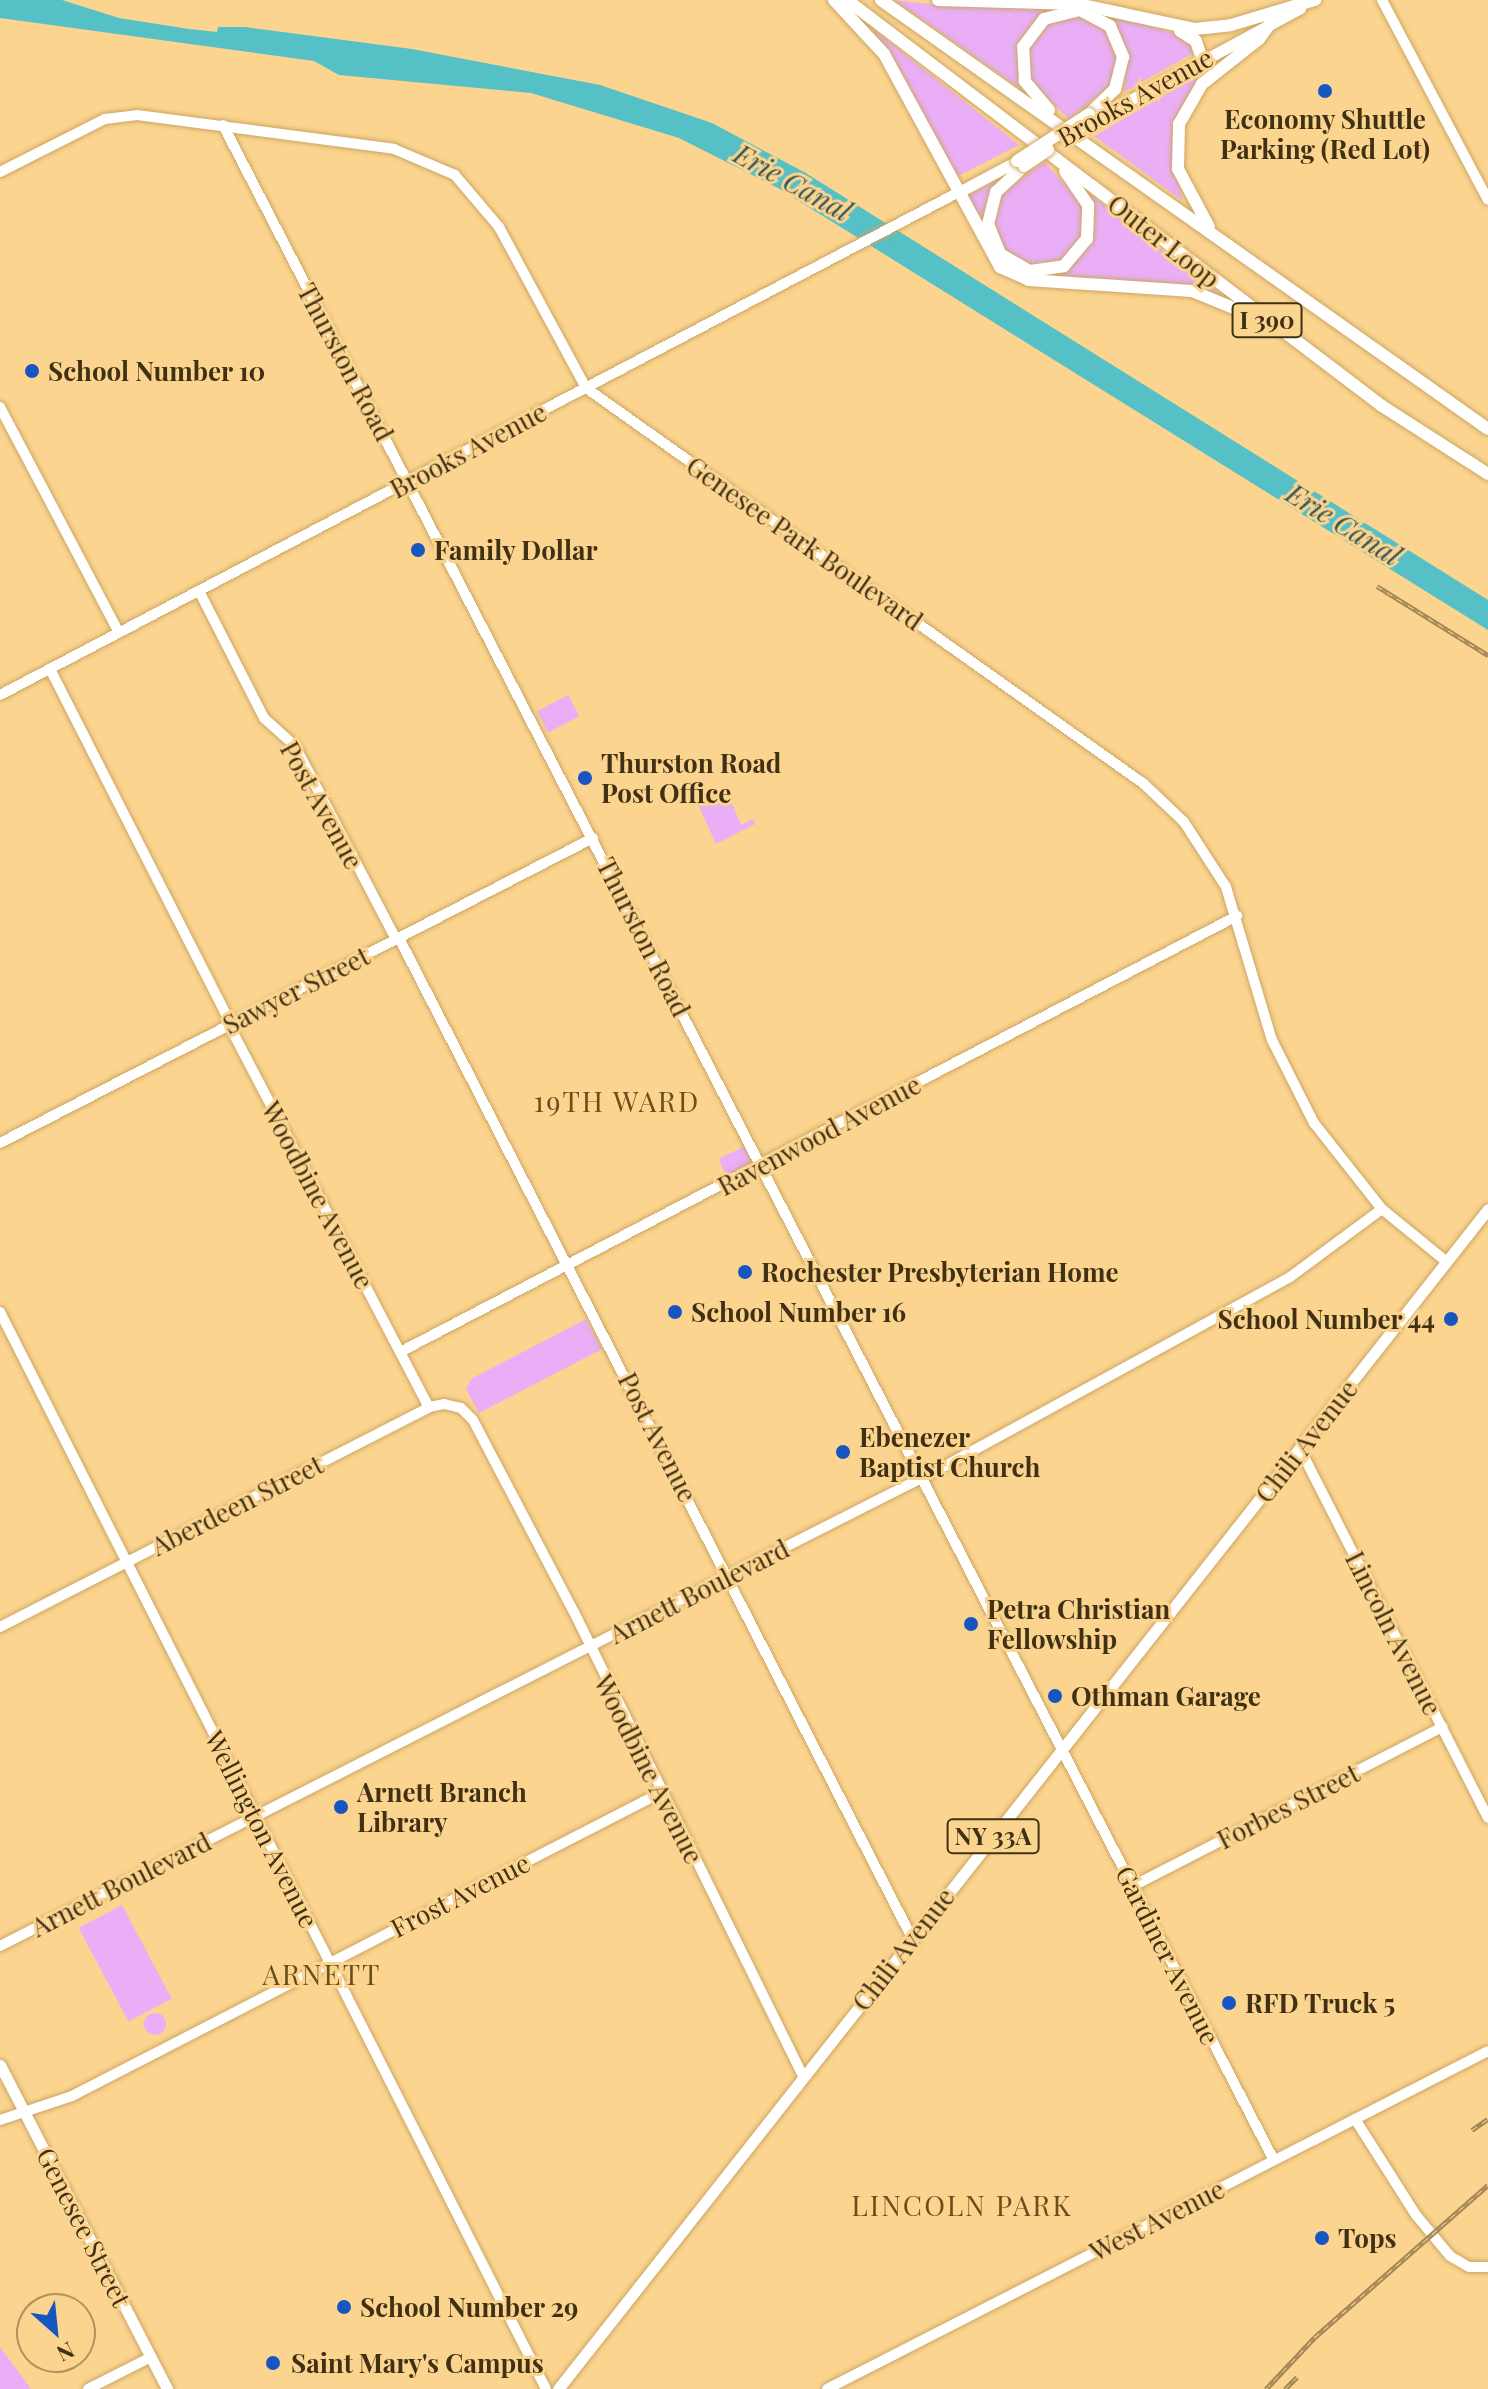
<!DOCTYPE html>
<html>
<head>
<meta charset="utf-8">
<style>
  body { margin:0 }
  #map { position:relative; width:1488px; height:2389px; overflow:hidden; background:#fbd48f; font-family:"Playfair Display",serif }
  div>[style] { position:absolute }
  .green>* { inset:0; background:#e9aef5; transform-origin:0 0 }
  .round { border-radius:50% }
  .water>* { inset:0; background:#55c0c6 }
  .roads { filter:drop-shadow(0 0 2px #cca663) drop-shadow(0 0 2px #cca663) }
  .secondary>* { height:10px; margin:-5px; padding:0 5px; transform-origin:5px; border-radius:5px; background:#fff }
  .primary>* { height:11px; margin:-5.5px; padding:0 5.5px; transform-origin:5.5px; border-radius:5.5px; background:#fff }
  .highway>* { height:12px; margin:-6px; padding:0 6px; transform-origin:6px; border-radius:6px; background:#fff }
  .rail>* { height:5px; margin-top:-2.5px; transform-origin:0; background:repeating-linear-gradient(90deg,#fbd48f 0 6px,#a28654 0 12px); box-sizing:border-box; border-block:2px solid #a28654 }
  .bridges { filter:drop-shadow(0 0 2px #cca663) drop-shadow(0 0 2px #cca663) }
  .primary-bridge>* { height:11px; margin:-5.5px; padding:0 5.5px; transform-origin:5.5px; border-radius:5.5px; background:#fff }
  .highway-bridge>* { height:12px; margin:-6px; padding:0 6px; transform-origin:6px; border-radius:6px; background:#fff }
  .dots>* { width:22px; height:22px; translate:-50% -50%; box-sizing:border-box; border:4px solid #fbd48f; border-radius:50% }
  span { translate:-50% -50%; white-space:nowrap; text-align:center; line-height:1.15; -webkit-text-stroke:6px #fbd48f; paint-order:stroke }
  .shield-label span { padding:2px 6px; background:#fbd48f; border:2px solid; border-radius:6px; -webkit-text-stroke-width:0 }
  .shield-label { font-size:24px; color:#403014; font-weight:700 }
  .street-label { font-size:26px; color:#403014 }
  .poi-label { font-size:26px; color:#403014; font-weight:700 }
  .left { translate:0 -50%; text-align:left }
  .right { translate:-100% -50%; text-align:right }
  .water-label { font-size:28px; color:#345557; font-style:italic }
  .neighbourhood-label { font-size:28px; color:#6a4f1b; letter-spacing:2px }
  .north { position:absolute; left:16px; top:2293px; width:80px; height:80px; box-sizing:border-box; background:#fbd48f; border:2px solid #b0925e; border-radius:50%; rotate:153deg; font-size:22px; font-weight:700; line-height:32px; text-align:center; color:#403014 }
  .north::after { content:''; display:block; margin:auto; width:28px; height:36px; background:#1755c1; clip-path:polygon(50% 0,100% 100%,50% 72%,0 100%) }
</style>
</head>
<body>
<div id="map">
  <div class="green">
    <i style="clip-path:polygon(894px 0,938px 5px,1061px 7px,1038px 18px,1024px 34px,1018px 54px,1021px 89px)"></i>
    <i style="clip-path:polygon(1103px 12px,1179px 35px,1191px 42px,1195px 52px,1124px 92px,1127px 61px)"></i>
    <i style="clip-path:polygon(1071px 13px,1105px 27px,1119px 51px,1117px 80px,1069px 119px,1028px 80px,1025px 52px,1041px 25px)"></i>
    <i style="clip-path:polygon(872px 28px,1019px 145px,956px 177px)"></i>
    <i style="clip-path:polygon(1217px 65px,1187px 99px,1178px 180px,1183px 201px,1094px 136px)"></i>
    <i style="clip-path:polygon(1044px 162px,1085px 206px,1084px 235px,1060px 263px,1037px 267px,1017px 263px,997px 243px,993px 214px,1000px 195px)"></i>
    <i style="clip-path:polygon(1004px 177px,986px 204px,986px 229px,966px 197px)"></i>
    <i style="clip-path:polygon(1090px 197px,1093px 197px,1227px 300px,1055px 277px,1090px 244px,1095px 224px)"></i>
    <i style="left:568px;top:695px;width:24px;height:35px;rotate:62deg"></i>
    <i style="clip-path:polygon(726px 789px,741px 825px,753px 819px,755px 824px,716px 844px,697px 802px)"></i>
    <i style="clip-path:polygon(745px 1146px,755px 1163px,727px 1179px,719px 1159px)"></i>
    <i style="clip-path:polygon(586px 1319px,602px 1349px,479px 1413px,466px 1389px,471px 1379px)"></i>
    <i style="left:122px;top:1905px;width:106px;height:49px;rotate:62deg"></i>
    <i class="round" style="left:144px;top:2013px;width:22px;height:22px"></i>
    <i style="clip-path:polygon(0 2347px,31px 2389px,0 2389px)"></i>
  </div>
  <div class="water">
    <i style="clip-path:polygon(0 0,62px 0,119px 18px,189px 29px,217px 32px,218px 27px,245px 27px,412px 49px,600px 85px,712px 123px,804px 172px,1488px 600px,1488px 630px,778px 188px,679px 138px,531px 93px,339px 75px,314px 61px,0 18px)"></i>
  </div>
  <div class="roads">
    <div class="secondary">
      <i style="left:1382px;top:0;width:226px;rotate:62.1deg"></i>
      <i style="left:223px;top:125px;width:2290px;rotate:62.69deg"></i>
      <i style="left:0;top:172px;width:118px;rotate:-26.8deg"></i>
      <i style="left:105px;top:119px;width:32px;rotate:-7deg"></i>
      <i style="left:137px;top:115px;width:259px;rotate:7.5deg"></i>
      <i style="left:394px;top:149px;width:66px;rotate:23.1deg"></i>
      <i style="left:455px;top:175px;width:68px;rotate:49.8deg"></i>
      <i style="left:499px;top:227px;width:183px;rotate:61.6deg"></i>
      <i style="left:586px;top:388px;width:684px;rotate:35.36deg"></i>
      <i style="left:1144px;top:784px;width:55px;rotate:43.5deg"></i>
      <i style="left:1184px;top:822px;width:77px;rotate:57.1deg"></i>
      <i style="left:1226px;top:887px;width:160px;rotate:73.3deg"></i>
      <i style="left:1272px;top:1040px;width:93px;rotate:63.2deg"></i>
      <i style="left:1314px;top:1123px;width:110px;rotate:51.7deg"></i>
      <i style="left:1382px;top:1209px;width:84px;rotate:39.2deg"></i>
      <i style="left:0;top:407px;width:255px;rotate:62.2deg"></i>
      <i style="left:199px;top:591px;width:143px;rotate:62.9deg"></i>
      <i style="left:264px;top:718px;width:42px;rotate:42.1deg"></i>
      <i style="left:295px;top:746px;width:218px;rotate:62.4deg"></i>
      <i style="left:50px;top:669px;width:398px;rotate:63deg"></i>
      <i style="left:0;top:695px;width:1081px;rotate:-27.68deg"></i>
      <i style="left:399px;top:938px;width:1124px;rotate:62.84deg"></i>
      <i style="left:229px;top:1025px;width:431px;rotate:62.4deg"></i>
      <i style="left:0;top:1143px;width:667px;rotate:-27.22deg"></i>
      <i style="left:0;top:1312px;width:1207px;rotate:63.12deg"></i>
      <i style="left:400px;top:1352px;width:944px;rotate:-27.52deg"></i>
      <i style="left:1300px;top:1449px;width:414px;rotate:63deg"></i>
      <i style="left:0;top:1627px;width:482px;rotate:-27.1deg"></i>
      <i style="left:429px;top:1407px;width:15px;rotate:-11deg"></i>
      <i style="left:444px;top:1404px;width:17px;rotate:13deg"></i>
      <i style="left:461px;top:1408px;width:17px;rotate:45deg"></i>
      <i style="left:473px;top:1420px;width:217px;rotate:62.3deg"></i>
      <i style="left:574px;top:1612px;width:517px;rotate:63.73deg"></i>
      <i style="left:1133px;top:1886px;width:348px;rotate:-27.2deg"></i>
      <i style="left:0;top:1946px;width:1060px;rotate:-26.93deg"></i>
      <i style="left:945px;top:1466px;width:393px;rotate:-28.7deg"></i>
      <i style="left:1290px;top:1277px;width:114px;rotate:-36.5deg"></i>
      <i style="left:1355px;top:2119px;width:114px;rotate:57.6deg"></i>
      <i style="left:1416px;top:2215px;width:53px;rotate:50.3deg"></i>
      <i style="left:1450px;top:2256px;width:22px;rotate:30deg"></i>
      <i style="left:1469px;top:2267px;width:19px"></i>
      <i style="left:0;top:2120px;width:76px;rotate:-18.4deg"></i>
      <i style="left:72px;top:2096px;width:661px;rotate:-27.26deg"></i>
      <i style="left:88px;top:2389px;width:71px;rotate:-26.9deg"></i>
      <i style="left:827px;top:2389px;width:742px;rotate:-27.08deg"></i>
    </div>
    <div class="primary">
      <i style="left:1095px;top:119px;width:233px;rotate:-28.4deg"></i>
      <i style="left:957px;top:193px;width:68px;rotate:-28.1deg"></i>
      <i style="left:0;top:2065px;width:365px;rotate:62.7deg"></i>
      <i style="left:558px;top:2389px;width:1502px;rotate:-51.76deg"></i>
    </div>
    <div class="highway">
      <i style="left:834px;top:0;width:74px;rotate:47.2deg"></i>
      <i style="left:884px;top:54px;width:243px;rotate:61.4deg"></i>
      <i style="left:1000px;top:267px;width:32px;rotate:24deg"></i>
      <i style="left:1029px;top:280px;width:163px;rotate:3.9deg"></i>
      <i style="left:1192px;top:291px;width:66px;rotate:22.3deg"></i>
      <i style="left:847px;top:0;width:672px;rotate:37.19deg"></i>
      <i style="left:1382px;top:406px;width:126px;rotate:32.7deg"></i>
      <i style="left:881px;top:0;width:743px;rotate:35.25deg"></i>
      <i style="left:938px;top:0;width:140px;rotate:1.6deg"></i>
      <i style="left:1078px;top:4px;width:120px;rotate:12.1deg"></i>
      <i style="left:1195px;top:29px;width:36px;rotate:-6deg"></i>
      <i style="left:1231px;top:25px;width:88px;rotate:-16.6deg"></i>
      <i style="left:1180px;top:31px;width:19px;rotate:32deg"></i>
      <i style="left:1196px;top:41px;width:20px;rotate:72deg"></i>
      <i style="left:1049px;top:110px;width:38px;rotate:-130deg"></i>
      <i style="left:1025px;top:81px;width:34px;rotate:-93deg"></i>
      <i style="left:1023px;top:47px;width:35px;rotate:-53deg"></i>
      <i style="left:1044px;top:19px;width:37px;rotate:-14deg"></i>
      <i style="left:1080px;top:10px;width:34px;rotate:28deg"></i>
      <i style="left:1110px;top:26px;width:34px;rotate:67deg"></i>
      <i style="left:1123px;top:57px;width:33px;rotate:104deg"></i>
      <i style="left:1115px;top:89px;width:36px;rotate:136deg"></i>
      <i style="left:1024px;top:166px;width:38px;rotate:137deg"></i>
      <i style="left:996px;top:192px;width:33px;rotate:104deg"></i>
      <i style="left:988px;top:224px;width:32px;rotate:68deg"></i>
      <i style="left:1000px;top:254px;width:34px;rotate:30deg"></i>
      <i style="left:1030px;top:271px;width:34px;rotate:-8deg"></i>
      <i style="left:1064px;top:266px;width:35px;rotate:-50deg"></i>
      <i style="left:1087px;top:239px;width:34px;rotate:-88deg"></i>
      <i style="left:1088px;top:205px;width:41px;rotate:-124.1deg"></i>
      <i style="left:1209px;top:227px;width:66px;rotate:-118.1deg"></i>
      <i style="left:1178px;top:169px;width:45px;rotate:-88.7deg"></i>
      <i style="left:1179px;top:124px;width:46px;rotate:-60.1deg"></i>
      <i style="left:1202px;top:84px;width:73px;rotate:-38.3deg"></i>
      <i style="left:1259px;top:39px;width:19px;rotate:-54deg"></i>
    </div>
  </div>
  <div class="rail">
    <i style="left:1377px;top:586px;width:131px;rotate:31.9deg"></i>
    <i style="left:1472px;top:2130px;width:19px;rotate:-35deg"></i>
    <i style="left:1266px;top:2389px;width:71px;rotate:-46.7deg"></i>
    <i style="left:1315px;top:2337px;width:230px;rotate:-41.3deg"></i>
    <i style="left:1285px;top:2389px;width:17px;rotate:-45deg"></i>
  </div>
  <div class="bridges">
    <div class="primary-bridge">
      <i style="left:1064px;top:136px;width:35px;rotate:-29deg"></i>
    </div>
    <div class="highway-bridge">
      <i style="left:1017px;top:161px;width:86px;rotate:-33.1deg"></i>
      <i style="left:1024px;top:166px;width:29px;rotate:-34deg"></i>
    </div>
  </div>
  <div class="dots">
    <i style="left:1325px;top:91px;background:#1755c1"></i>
    <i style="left:32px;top:371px;background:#1755c1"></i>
    <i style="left:418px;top:550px;background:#1755c1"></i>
    <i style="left:585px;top:778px;background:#1755c1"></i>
    <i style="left:745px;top:1272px;background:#1755c1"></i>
    <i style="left:675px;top:1312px;background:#1755c1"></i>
    <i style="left:1451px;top:1319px;background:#1755c1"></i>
    <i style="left:843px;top:1452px;background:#1755c1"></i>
    <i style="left:971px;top:1624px;background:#1755c1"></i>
    <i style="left:1055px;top:1696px;background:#1755c1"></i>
    <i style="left:341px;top:1807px;background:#1755c1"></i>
    <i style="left:1229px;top:2003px;background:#1755c1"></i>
    <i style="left:1322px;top:2238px;background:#1755c1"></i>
    <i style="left:344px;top:2307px;background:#1755c1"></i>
    <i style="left:273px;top:2363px;background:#1755c1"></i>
  </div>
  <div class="shield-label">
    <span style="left:1267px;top:320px">I 390</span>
    <span style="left:993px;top:1836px">NY 33A</span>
  </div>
  <div class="street-label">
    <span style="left:1135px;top:97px;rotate:-29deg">Brooks Avenue</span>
    <span style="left:1164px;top:241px;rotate:38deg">Outer Loop</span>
    <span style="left:346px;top:362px;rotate:62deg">Thurston Road</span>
    <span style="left:468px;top:450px;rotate:-28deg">Brooks Avenue</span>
    <span style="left:805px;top:543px;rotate:35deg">Genesee Park Boulevard</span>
    <span style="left:322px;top:805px;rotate:61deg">Post Avenue</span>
    <span style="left:644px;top:937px;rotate:63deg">Thurston Road</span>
    <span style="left:296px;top:990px;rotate:-27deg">Sawyer Street</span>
    <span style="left:819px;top:1135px;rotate:-28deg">Ravenwood Avenue</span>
    <span style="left:318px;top:1195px;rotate:62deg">Woodbine Avenue</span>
    <span style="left:658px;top:1437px;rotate:63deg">Post Avenue</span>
    <span style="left:1306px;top:1441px;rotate:-52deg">Chili Avenue</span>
    <span style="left:237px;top:1505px;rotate:-27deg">Aberdeen Street</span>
    <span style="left:699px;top:1591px;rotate:-27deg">Arnett Boulevard</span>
    <span style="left:1394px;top:1633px;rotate:63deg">Lincoln Avenue</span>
    <span style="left:649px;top:1769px;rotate:63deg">Woodbine Avenue</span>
    <span style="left:1288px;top:1806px;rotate:-27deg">Forbes Street</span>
    <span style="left:262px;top:1829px;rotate:63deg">Wellington Avenue</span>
    <span style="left:121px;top:1884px;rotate:-27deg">Arnett Boulevard</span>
    <span style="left:460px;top:1895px;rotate:-27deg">Frost Avenue</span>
    <span style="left:903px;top:1949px;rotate:-52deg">Chili Avenue</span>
    <span style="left:1168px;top:1955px;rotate:63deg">Gardiner Avenue</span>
    <span style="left:1157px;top:2220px;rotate:-27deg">West Avenue</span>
    <span style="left:84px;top:2227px;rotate:63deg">Genesee Street</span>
  </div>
  <div class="poi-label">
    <span style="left:1325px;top:134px">Economy Shuttle<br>Parking (Red Lot)</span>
    <span class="left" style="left:48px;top:371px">School Number 10</span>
    <span class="left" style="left:434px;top:550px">Family Dollar</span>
    <span class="left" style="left:601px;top:778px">Thurston Road<br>Post Office</span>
    <span class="left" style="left:761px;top:1272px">Rochester Presbyterian Home</span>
    <span class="left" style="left:691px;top:1312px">School Number 16</span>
    <span class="right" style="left:1435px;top:1319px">School Number 44</span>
    <span class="left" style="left:859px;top:1452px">Ebenezer<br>Baptist Church</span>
    <span class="left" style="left:987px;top:1624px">Petra Christian<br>Fellowship</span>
    <span class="left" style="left:1071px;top:1696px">Othman Garage</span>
    <span class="left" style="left:357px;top:1807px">Arnett Branch<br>Library</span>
    <span class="left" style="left:1245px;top:2003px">RFD Truck 5</span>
    <span class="left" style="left:1338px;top:2238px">Tops</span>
    <span class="left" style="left:360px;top:2307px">School Number 29</span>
    <span class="left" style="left:291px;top:2363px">Saint Mary's Campus</span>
  </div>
  <div class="water-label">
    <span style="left:793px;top:182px;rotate:29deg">Erie Canal</span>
    <span style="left:1344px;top:524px;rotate:32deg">Erie Canal</span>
  </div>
  <div class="neighbourhood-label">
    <span style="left:617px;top:1101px">19TH WARD</span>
    <span style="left:322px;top:1974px">ARNETT</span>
    <span style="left:962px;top:2205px">LINCOLN PARK</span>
  </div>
  <div class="north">N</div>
</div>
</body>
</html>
